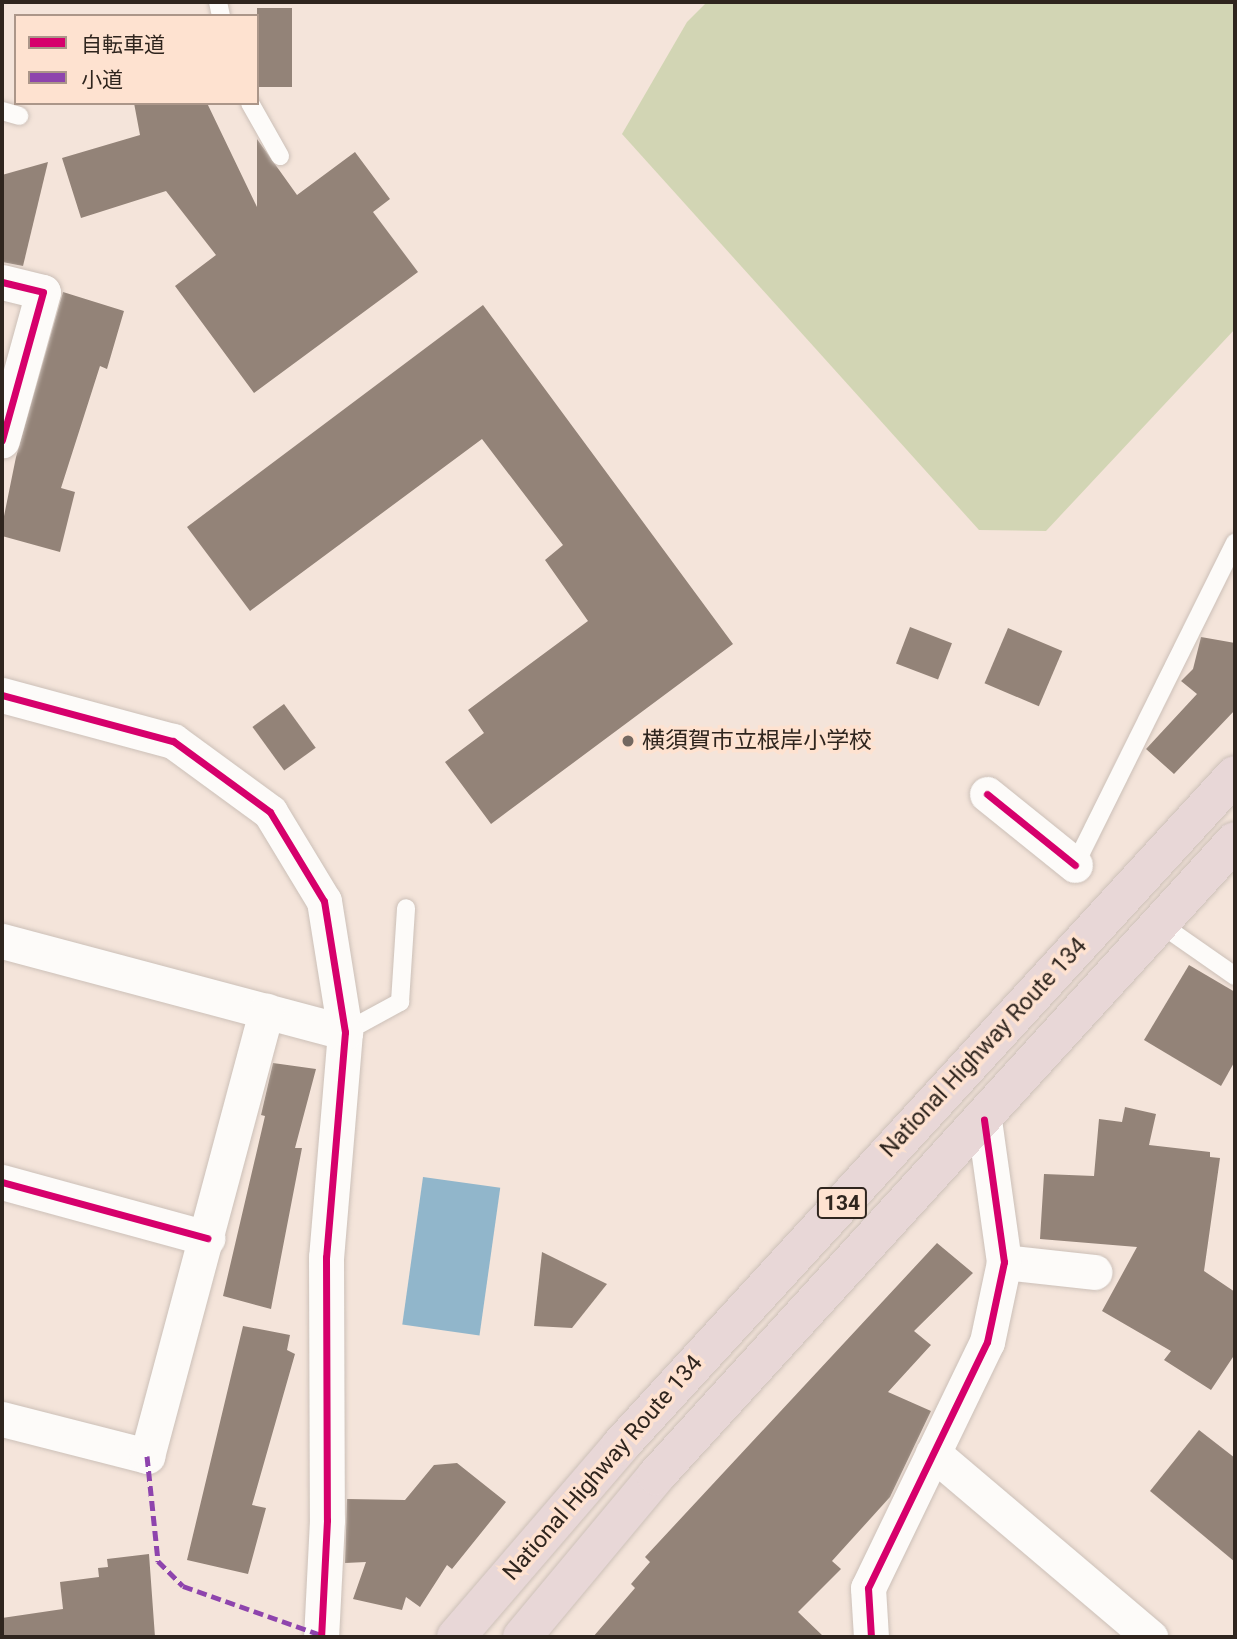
<!DOCTYPE html>
<html>
<head>
<meta charset="utf-8">
<style>
  body { margin:0 }
  #map { position:relative; width:1237px; height:1639px; overflow:hidden; background:#f4e4da; font-family:Roboto,"Noto Sans JP",sans-serif }
  div>[style] { position:absolute }
  .green>* { inset:0; background:#d2d5b4 }
  .water>* { inset:0; background:#91b6cb; transform-origin:0 0 }
  .building>* { inset:0; background:#938378; transform-origin:0 0 }
  .roads { filter:drop-shadow(0 0 2px #ccc0b8) drop-shadow(0 0 2px #ccc0b8) }
  .lane>* { height:18px; margin:-9px; padding:0 9px; transform-origin:9px; border-radius:9px; background:#fdfbf9 }
  .street>* { height:35px; margin:-17.5px; padding:0 17.5px; transform-origin:17.5px; border-radius:17.5px; background:#fdfbf9 }
  .highway>* { height:38px; margin:-19px; padding:0 19px; transform-origin:19px; border-radius:19px; background:#e8d7d7 }
  .quiet>* { height:5px; margin-top:-2.5px; transform-origin:0; background:repeating-linear-gradient(90deg,#8e44ad 0 10px,transparent 0 15px) }
  .cycleway>* { height:7px; margin:-3.5px; padding:0 3.5px; transform-origin:3.5px; border-radius:3.5px; background:#d6006c }
  .dots>* { width:19px; height:19px; translate:-50% -50%; box-sizing:border-box; border:4px solid #fee2d0; border-radius:50% }
  span { translate:-50% -50%; white-space:nowrap; text-align:center; line-height:1.15; -webkit-text-stroke:7px #fee2d0; paint-order:stroke }
  .shield-label span { padding:2px 5px; background:#fee2d0; border:2px solid; border-radius:5px; -webkit-text-stroke-width:0 }
  .shield-label { font-size:21px; color:#2f251e; font-weight:700 }
  .poi-label { font-size:23px; color:#2f251e }
  .left { translate:0 -50%; text-align:left }
  .street-label { font-size:23px; color:#2f251e }
  .frame { position:absolute; inset:0; border:4px solid #2f251e; pointer-events:none }
  .legend { position:absolute; left:14px; top:14px; width:245px; height:91px; box-sizing:border-box; background:#fee2d0; border:2px solid #ab9689; margin:0; padding:9px 12px; list-style:none; font-size:21px; color:#2f251e }
  .legend li { display:flex; align-items:center; gap:14px; height:35px }
  .legend b { width:35px; border:2px solid #ab9689 }
</style>
</head>
<body>
<div id="map">
  <div class="green">
    <i style="clip-path:polygon(707px 2px,1235px 2px,1235px 329px,1046px 531px,979px 530px,622px 134px,687px 22px)"></i>
  </div>
  <div class="water">
    <i style="left:423px;top:1177px;width:78px;height:149px;rotate:8deg"></i>
  </div>
  <div class="building">
    <i style="left:257px;top:8px;width:35px;height:79px"></i>
    <i style="clip-path:polygon(134px 103px,207px 103px,257px 207px,257px 139px,297px 195px,355px 152px,390px 199px,373px 212px,418px 272px,254px 393px,175px 286px,216px 255px,166px 191px,81px 218px,62px 158px,140px 135px)"></i>
    <i style="clip-path:polygon(48px 162px,23px 266px,2px 262px,2px 175px)"></i>
    <i style="clip-path:polygon(63px 292px,124px 311px,107px 369px,100px 366px,61px 488px,75px 492px,60px 552px,2px 536px,2px 526px,16px 457px)"></i>
    <i style="clip-path:polygon(483px 305px,733px 644px,491px 824px,445px 762px,484px 733px,468px 710px,588px 621px,545px 560px,563px 545px,482px 439px,250px 611px,187px 527px)"></i>
    <i style="left:910px;top:627px;width:45px;height:39px;rotate:21deg"></i>
    <i style="left:1008px;top:628px;width:59px;height:60px;rotate:23deg"></i>
    <i style="clip-path:polygon(1201px 637px,1235px 643px,1235px 710px,1174px 774px,1146px 749px,1197px 694px,1181px 681px,1193px 669px)"></i>
    <i style="left:284px;top:704px;width:54px;height:39px;rotate:54deg"></i>
    <i style="clip-path:polygon(1189px 965px,1235px 992px,1235px 1061px,1221px 1086px,1144px 1040px)"></i>
    <i style="clip-path:polygon(273px 1063px,316px 1069px,295px 1148px,302px 1148px,271px 1309px,223px 1296px,265px 1116px,261px 1115px)"></i>
    <i style="clip-path:polygon(1125px 1107px,1156px 1114px,1149px 1145px,1210px 1152px,1210px 1157px,1220px 1158px,1204px 1271px,1235px 1292px,1235px 1354px,1211px 1390px,1164px 1360px,1171px 1351px,1102px 1311px,1137px 1247px,1040px 1239px,1044px 1174px,1094px 1176px,1099px 1119px,1122px 1122px)"></i>
    <i style="clip-path:polygon(937px 1243px,973px 1273px,914px 1331px,931px 1345px,888px 1392px,931px 1411px,890px 1497px,832px 1561px,841px 1569px,798px 1612px,824px 1637px,593px 1637px,635px 1588px,631px 1584px,650px 1562px,645px 1557px)"></i>
    <i style="clip-path:polygon(542px 1252px,607px 1284px,572px 1328px,534px 1326px)"></i>
    <i style="clip-path:polygon(243px 1326px,290px 1335px,287px 1350px,295px 1354px,252px 1505px,266px 1508px,248px 1574px,187px 1560px)"></i>
    <i style="clip-path:polygon(1199px 1430px,1235px 1458px,1235px 1562px,1150px 1491px)"></i>
    <i style="clip-path:polygon(457px 1463px,506px 1502px,452px 1569px,447px 1565px,420px 1607px,406px 1597px,402px 1610px,353px 1599px,366px 1562px,345px 1563px,347px 1499px,405px 1500px,434px 1465px)"></i>
    <i style="clip-path:polygon(149px 1554px,155px 1637px,3px 1637px,2px 1618px,63px 1609px,60px 1582px,99px 1577px,98px 1568px,108px 1567px,107px 1559px)"></i>
  </div>
  <div class="roads">
    <div class="lane">
      <i style="left:218px;top:2px;width:14px;rotate:78deg"></i>
      <i style="left:250px;top:103px;width:61px;rotate:60.5deg"></i>
      <i style="left:2px;top:111px;width:18px;rotate:16deg"></i>
      <i style="left:1075px;top:865px;width:360px;rotate:-63.6deg"></i>
      <i style="left:1159px;top:923px;width:93px;rotate:34.9deg"></i>
      <i style="left:345px;top:1032px;width:63px;rotate:-28.6deg"></i>
      <i style="left:400px;top:1002px;width:94px;rotate:-86.3deg"></i>
    </div>
    <div class="street">
      <i style="left:2px;top:282px;width:42px;rotate:13.7deg"></i>
      <i style="left:43px;top:292px;width:154px;rotate:105.5deg"></i>
      <i style="left:2px;top:695px;width:177px;rotate:15.1deg"></i>
      <i style="left:173px;top:741px;width:120px;rotate:36.2deg"></i>
      <i style="left:270px;top:812px;width:104px;rotate:58.8deg"></i>
      <i style="left:324px;top:901px;width:133px;rotate:80.9deg"></i>
      <i style="left:345px;top:1032px;width:226px;rotate:94.8deg"></i>
      <i style="left:326px;top:1257px;width:263px;rotate:89.8deg"></i>
      <i style="left:327px;top:1520px;width:117px;rotate:92.9deg"></i>
      <i style="left:987px;top:794px;width:113px;rotate:38.9deg"></i>
      <i style="left:2px;top:941px;width:355px;rotate:14.9deg"></i>
      <i style="left:2px;top:1182px;width:213px;rotate:15.3deg"></i>
      <i style="left:1004px;top:1262px;width:91px;rotate:6.3deg"></i>
      <i style="left:2px;top:1419px;width:150px;rotate:14.3deg"></i>
      <i style="left:147px;top:1456px;width:461px;rotate:-75deg"></i>
      <i style="left:933px;top:1453px;width:285px;rotate:40.3deg"></i>
      <i style="left:871px;top:1637px;width:49px;rotate:-93.5deg"></i>
      <i style="left:868px;top:1588px;width:273px;rotate:-64.2deg"></i>
      <i style="left:987px;top:1342px;width:82px;rotate:-78deg"></i>
      <i style="left:1004px;top:1262px;width:144px;rotate:-98deg"></i>
    </div>
    <div class="highway">
      <i style="left:456px;top:1637px;width:252px;rotate:-49.3deg"></i>
      <i style="left:620px;top:1446px;width:910px;rotate:-47.49deg"></i>
      <i style="left:522px;top:1637px;width:209px;rotate:-50.2deg"></i>
      <i style="left:656px;top:1476px;width:859px;rotate:-47.64deg"></i>
    </div>
  </div>
  <div class="quiet">
    <i style="left:147px;top:1456px;width:106px;rotate:84deg"></i>
    <i style="left:158px;top:1561px;width:35px;rotate:45deg"></i>
    <i style="left:183px;top:1586px;width:146px;rotate:19.5deg"></i>
  </div>
  <div class="cycleway">
    <i style="left:2px;top:282px;width:42px;rotate:13.7deg"></i>
    <i style="left:43px;top:292px;width:154px;rotate:105.5deg"></i>
    <i style="left:2px;top:695px;width:177px;rotate:15.1deg"></i>
    <i style="left:173px;top:741px;width:120px;rotate:36.2deg"></i>
    <i style="left:270px;top:812px;width:104px;rotate:58.8deg"></i>
    <i style="left:324px;top:901px;width:133px;rotate:80.9deg"></i>
    <i style="left:345px;top:1032px;width:226px;rotate:94.8deg"></i>
    <i style="left:326px;top:1257px;width:263px;rotate:89.8deg"></i>
    <i style="left:327px;top:1520px;width:117px;rotate:92.9deg"></i>
    <i style="left:987px;top:794px;width:113px;rotate:38.9deg"></i>
    <i style="left:2px;top:1182px;width:213px;rotate:15.3deg"></i>
    <i style="left:871px;top:1637px;width:49px;rotate:-93.5deg"></i>
    <i style="left:868px;top:1588px;width:273px;rotate:-64.2deg"></i>
    <i style="left:987px;top:1342px;width:82px;rotate:-78deg"></i>
    <i style="left:1004px;top:1262px;width:144px;rotate:-98deg"></i>
  </div>
  <div class="dots">
    <i style="left:628px;top:741px;background:#746860"></i>
  </div>
  <div class="shield-label">
    <span style="left:842px;top:1203px">134</span>
  </div>
  <div class="poi-label">
    <span class="left" style="left:642px;top:741px">横須賀市立根岸小学校</span>
  </div>
  <div class="street-label">
    <span style="left:984px;top:1048px;rotate:-47deg">National Highway Route 134</span>
    <span style="left:603px;top:1468px;rotate:-49deg">National Highway Route 134</span>
  </div>
  <div class="frame"></div>
  <ul class="legend">
  <li><b style="height:9px;background:#d6006c"></b>自転車道</li>
  <li><b style="height:9px;background:#8e44ad"></b>小道</li>
  </ul>
</div>
</body>
</html>
